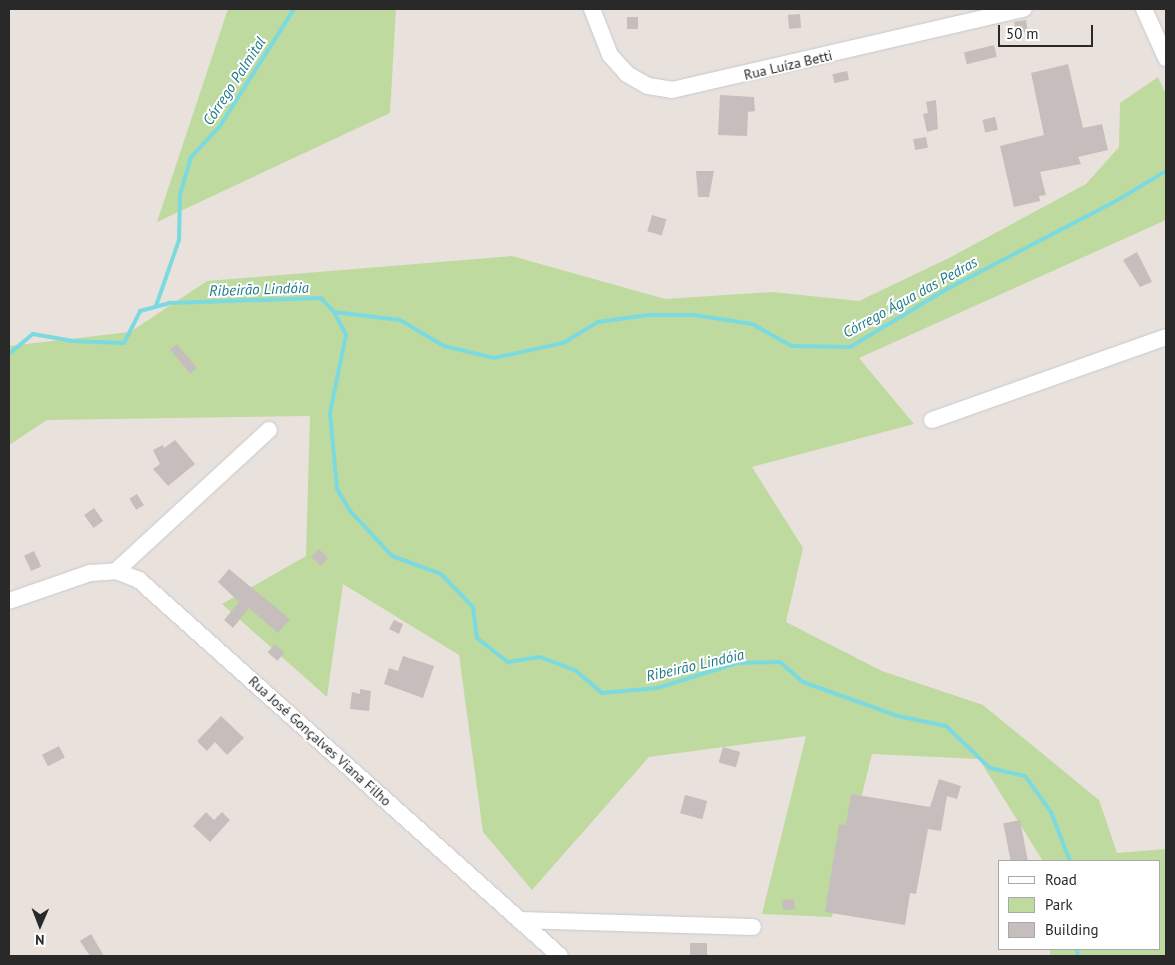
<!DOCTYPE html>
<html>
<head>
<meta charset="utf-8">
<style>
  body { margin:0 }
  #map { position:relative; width:1175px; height:965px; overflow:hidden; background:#e9e1dc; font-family:"PT Sans",sans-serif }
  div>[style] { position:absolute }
  .green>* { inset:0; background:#bfda9f }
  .stream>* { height:4px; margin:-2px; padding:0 2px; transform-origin:2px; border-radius:2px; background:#7bdadf }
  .building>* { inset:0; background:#c5bebc; transform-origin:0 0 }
  .roads { filter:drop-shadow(0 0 1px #c4c9d1) drop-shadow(0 0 1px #c4c9d1) }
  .minor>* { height:16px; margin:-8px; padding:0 8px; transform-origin:8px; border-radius:8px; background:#fff }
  span { translate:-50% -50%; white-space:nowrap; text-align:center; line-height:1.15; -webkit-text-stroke:4px #fff; paint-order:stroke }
  .street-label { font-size:14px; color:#292929 }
  .water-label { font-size:15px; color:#1d7a88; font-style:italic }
  .frame { position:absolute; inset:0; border:10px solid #292929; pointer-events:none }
  .legend { position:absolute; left:998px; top:860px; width:162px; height:90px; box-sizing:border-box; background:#fff; border:1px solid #a9a9a9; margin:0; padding:6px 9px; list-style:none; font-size:15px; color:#292929 }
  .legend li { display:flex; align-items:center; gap:10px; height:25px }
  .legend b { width:25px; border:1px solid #a9a9a9 }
  .north { position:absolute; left:15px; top:900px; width:50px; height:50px; -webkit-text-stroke:4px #fff; paint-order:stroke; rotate:181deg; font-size:14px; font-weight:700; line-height:20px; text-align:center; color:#292929 }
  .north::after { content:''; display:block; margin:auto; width:18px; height:22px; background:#292929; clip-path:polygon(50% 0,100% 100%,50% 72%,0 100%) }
  .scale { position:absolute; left:998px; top:25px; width:95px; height:22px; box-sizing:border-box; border:2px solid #292929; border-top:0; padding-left:6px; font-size:15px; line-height:18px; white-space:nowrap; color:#292929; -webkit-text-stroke:4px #fff; paint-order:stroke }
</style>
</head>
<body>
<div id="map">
  <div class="green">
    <i style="clip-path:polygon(228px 9px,396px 9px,390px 113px,157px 222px)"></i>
    <i style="clip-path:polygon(1158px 77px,1166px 94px,1166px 220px,859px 358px,914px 424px,752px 467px,803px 548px,786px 622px,882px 671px,983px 705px,1099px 800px,1117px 853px,1166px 849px,1166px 956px,1050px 956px,1050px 949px,1159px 949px,1159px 861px,1043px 861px,979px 759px,872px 754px,832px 917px,762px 914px,806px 736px,649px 757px,532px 890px,483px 832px,459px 655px,343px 584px,327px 697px,222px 604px,306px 556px,310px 416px,47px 420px,9px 445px,9px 346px,130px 332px,207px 281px,512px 256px,665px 299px,772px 292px,859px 301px,949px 258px,1086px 184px,1119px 147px,1120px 103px)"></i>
  </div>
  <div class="stream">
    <i style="left:156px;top:306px;width:70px;rotate:-70.8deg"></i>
    <i style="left:179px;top:240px;width:45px;rotate:-88.7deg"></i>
    <i style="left:180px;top:195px;width:40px;rotate:-74deg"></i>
    <i style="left:191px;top:157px;width:42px;rotate:-46.9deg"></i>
    <i style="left:220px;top:126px;width:138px;rotate:-57.7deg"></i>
    <i style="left:334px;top:312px;width:66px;rotate:6.9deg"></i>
    <i style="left:400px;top:320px;width:51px;rotate:30.6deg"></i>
    <i style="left:444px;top:346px;width:51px;rotate:13.5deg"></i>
    <i style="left:494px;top:358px;width:71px;rotate:-12.3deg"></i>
    <i style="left:563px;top:343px;width:41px;rotate:-31deg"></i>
    <i style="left:598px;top:322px;width:51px;rotate:-7.8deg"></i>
    <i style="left:649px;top:315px;width:45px"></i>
    <i style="left:694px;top:315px;width:59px;rotate:8.8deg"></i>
    <i style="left:752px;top:324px;width:46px;rotate:28.8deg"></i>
    <i style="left:792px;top:346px;width:58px;rotate:1deg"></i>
    <i style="left:850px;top:347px;width:113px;rotate:-30.9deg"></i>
    <i style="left:947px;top:289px;width:191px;rotate:-27.5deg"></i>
    <i style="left:1116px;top:201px;width:58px;rotate:-31deg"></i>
    <i style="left:9px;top:354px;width:31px;rotate:-40deg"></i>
    <i style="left:33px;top:334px;width:39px;rotate:10deg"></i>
    <i style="left:71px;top:341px;width:53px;rotate:2.2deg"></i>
    <i style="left:124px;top:343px;width:36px;rotate:-63deg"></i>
    <i style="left:140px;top:311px;width:30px;rotate:-15deg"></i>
    <i style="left:169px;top:303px;width:152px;rotate:-1.9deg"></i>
    <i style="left:321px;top:298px;width:19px;rotate:47deg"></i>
    <i style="left:334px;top:312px;width:26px;rotate:62deg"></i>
    <i style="left:346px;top:335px;width:80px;rotate:101.6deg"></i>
    <i style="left:330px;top:413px;width:76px;rotate:84.7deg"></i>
    <i style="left:337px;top:489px;width:27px;rotate:59deg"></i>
    <i style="left:351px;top:512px;width:60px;rotate:47deg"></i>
    <i style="left:392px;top:556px;width:52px;rotate:20.2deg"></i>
    <i style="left:441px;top:574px;width:46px;rotate:45.9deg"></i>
    <i style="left:473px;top:607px;width:31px;rotate:83deg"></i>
    <i style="left:477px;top:638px;width:39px;rotate:38deg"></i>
    <i style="left:508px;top:662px;width:32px;rotate:-9deg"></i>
    <i style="left:540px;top:657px;width:39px;rotate:21deg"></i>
    <i style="left:576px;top:671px;width:34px;rotate:40deg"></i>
    <i style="left:602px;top:693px;width:55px;rotate:-5.2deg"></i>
    <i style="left:657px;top:688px;width:85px;rotate:-17.2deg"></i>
    <i style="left:738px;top:663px;width:42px;rotate:-1.4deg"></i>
    <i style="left:780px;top:662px;width:30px;rotate:41deg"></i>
    <i style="left:803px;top:682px;width:101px;rotate:19.7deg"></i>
    <i style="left:898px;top:716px;width:49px;rotate:11.8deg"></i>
    <i style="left:946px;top:726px;width:61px;rotate:43.7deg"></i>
    <i style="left:990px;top:768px;width:36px;rotate:13deg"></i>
    <i style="left:1025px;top:776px;width:44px;rotate:54.2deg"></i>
    <i style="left:1051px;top:812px;width:53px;rotate:68.8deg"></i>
    <i style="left:1077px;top:949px;width:7px;rotate:82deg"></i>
  </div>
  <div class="building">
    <i style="left:800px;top:14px;width:14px;height:12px;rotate:86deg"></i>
    <i style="left:627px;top:17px;width:11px;height:12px"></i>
    <i style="left:1026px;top:20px;width:12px;height:12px;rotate:81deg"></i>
    <i style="left:994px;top:45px;width:12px;height:31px;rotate:76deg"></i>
    <i style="clip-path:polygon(1068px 64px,1083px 128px,1102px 124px,1108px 150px,1078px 157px,1081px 164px,1040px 172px,1046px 195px,1039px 196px,1040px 201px,1014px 207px,1000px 146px,1044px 135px,1031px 73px)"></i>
    <i style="left:847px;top:71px;width:9px;height:15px;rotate:77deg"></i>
    <i style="clip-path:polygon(720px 95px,754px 97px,755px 111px,748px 112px,747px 136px,718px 135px)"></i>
    <i style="clip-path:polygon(936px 100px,938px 129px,927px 132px,923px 114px,928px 113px,926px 102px)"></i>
    <i style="left:995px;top:117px;width:13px;height:13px;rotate:77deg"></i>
    <i style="left:926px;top:137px;width:11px;height:13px;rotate:80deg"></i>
    <i style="clip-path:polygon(696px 171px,714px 171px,709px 197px,698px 197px)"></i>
    <i style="left:652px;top:215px;width:15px;height:17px;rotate:16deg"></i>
    <i style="clip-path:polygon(1137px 252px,1152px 282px,1140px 287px,1123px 260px)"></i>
    <i style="left:177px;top:344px;width:31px;height:9px;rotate:50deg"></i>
    <i style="clip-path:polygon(175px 440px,195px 464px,168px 486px,153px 469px,160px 464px,153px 450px,163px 445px,164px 448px)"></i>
    <i style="left:137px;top:494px;width:13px;height:9px;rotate:58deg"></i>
    <i style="left:94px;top:508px;width:16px;height:12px;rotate:55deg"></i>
    <i style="left:319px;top:549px;width:13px;height:11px;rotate:45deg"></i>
    <i style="left:34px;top:551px;width:17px;height:11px;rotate:65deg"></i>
    <i style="clip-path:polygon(229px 569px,290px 619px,278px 633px,249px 608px,233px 628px,224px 620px,239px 602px,218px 582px)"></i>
    <i style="clip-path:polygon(394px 620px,403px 624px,399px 634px,389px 629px)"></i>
    <i style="left:275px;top:644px;width:13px;height:11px;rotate:42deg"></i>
    <i style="clip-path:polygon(403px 656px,434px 666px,423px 698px,384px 684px,389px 668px,398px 671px)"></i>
    <i style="clip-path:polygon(360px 689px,371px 691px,369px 711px,350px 709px,352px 692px,360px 694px)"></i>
    <i style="clip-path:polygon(221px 716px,244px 738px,227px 755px,215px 742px,207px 751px,197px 741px)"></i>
    <i style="left:59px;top:746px;width:13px;height:19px;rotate:63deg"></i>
    <i style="left:723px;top:747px;width:18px;height:16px;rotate:16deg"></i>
    <i style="clip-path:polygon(939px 779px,961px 786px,957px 799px,947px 796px,941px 831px,928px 829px,916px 894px,910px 893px,905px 925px,825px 912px,839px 824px,846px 825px,851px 794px,930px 807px)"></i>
    <i style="left:685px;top:795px;width:23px;height:19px;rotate:15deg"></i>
    <i style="clip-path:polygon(206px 812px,214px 820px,222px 812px,230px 820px,210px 842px,193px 826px)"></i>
    <i style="left:1020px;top:820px;width:42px;height:17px;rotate:79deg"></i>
    <i style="left:794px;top:899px;width:10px;height:12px;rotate:84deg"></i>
    <i style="clip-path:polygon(91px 934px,104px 956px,90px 956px,80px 941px)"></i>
    <i style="left:690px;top:943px;width:17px;height:13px"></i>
  </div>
  <div class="roads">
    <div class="minor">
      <i style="left:592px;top:9px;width:49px;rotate:68.6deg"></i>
      <i style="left:610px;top:55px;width:25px;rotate:48deg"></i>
      <i style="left:627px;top:74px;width:24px;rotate:30deg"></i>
      <i style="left:648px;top:86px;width:24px;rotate:9deg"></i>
      <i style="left:672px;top:90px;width:361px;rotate:-13deg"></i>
      <i style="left:1144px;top:9px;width:54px;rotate:65.8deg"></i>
      <i style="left:932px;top:420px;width:248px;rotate:-19.5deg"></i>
      <i style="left:116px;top:571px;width:208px;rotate:-42.7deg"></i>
      <i style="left:9px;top:601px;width:86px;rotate:-19.1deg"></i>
      <i style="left:90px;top:573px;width:26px;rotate:-4deg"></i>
      <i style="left:116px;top:571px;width:25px;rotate:21deg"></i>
      <i style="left:139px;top:580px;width:564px;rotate:41.77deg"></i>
      <i style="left:519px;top:920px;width:234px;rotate:1.7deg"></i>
    </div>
  </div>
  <div class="street-label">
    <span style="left:788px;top:65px;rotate:-13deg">Rua Luíza Betti</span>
    <span style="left:320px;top:741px;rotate:42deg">Rua José Gonçalves Viana Filho</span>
  </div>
  <div class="water-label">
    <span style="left:234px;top:81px;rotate:-57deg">Córrego Palmital</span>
    <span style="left:259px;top:289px;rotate:-2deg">Ribeirão Lindóia</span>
    <span style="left:910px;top:297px;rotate:-29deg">Córrego Água das Pedras</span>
    <span style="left:695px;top:665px;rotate:-13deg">Ribeirão Lindóia</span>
  </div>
  <div class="frame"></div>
  <ul class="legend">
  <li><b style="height:6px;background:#fff"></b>Road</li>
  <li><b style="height:14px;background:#bfda9f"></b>Park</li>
  <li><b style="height:14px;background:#c5bebc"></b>Building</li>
  </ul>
  <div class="north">N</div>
  <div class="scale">50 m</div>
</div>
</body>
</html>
